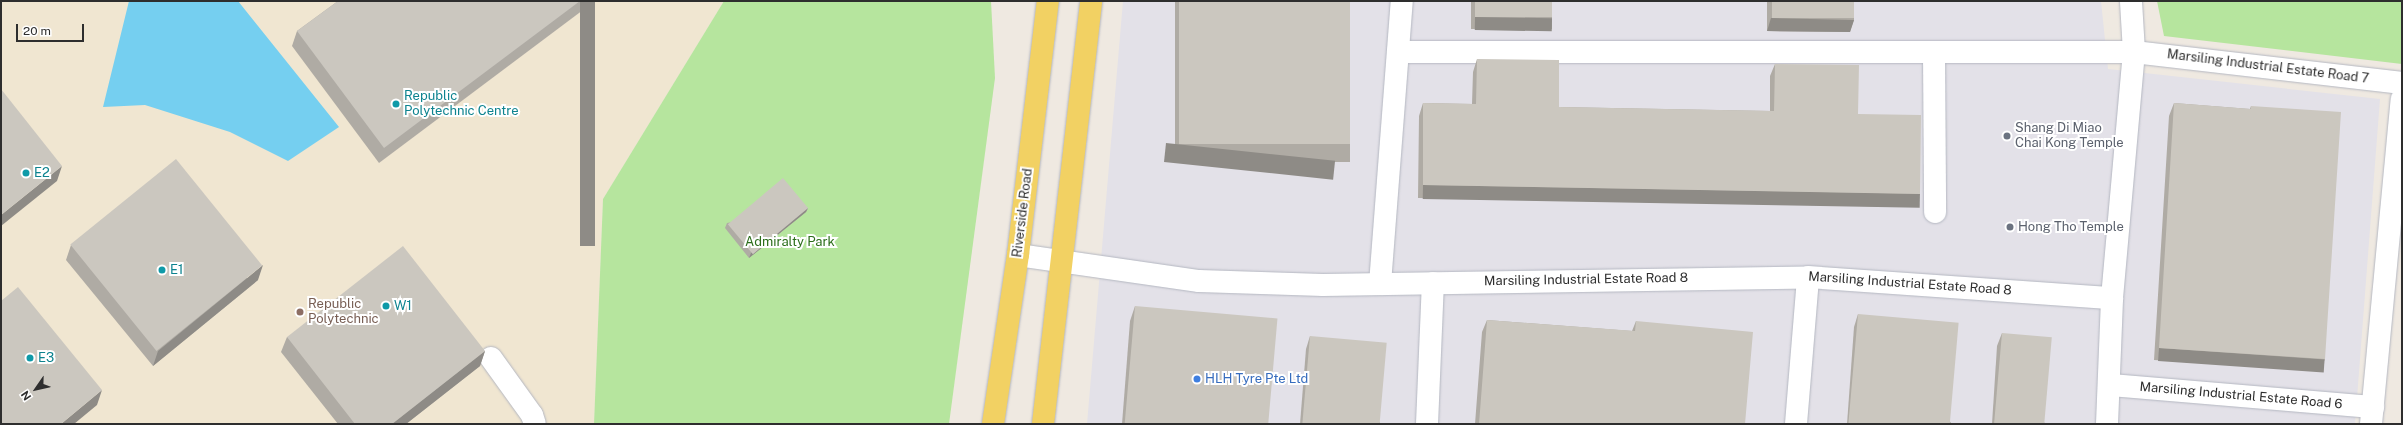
<!DOCTYPE html>
<html>
<head>
<meta charset="utf-8">
<style>
  body { margin:0 }
  #map { position:relative; width:2403px; height:425px; overflow:hidden; background:#efe9e1; font-family:"Public Sans",sans-serif }
  div>[style] { position:absolute }
  .industrial>* { inset:0; background:#e3e1e8 }
  .education>* { inset:0; background:#f0e6d1 }
  .green>* { inset:0; background:#b6e59e }
  .water>* { inset:0; background:#75cff0 }
  .roads { filter:drop-shadow(0 0 1px #b4b7c1) drop-shadow(0 0 1px #b4b7c1) }
  .minor>* { height:22px; margin:-11px; padding:0 11px; transform-origin:11px; border-radius:11px; background:#fff }
  .major>* { height:22px; margin:-11px; padding:0 11px; transform-origin:11px; border-radius:11px; background:#f2d163 }
  .wall>* { inset:0; background:#afaba4; transform-origin:0 0 }
  .shaded-wall>* { inset:0; background:#8e8b86; transform-origin:0 0 }
  .building>* { inset:0; background:#cbc7bf; transform-origin:0 0 }
  .dots>* { width:11px; height:11px; translate:-50% -50%; box-sizing:border-box; border:2px solid #fff; border-radius:50% }
  span { translate:-50% -50%; white-space:nowrap; text-align:center; line-height:1.15; -webkit-text-stroke:4px #fff; paint-order:stroke }
  .street-label { font-size:13px; color:#2e2e2e }
  .culture-label { font-size:13px; color:#0d838f }
  .left { translate:0 -50%; text-align:left }
  .worship-label { font-size:13px; color:#5b616d }
  .park-label { font-size:13px; color:#2c6e1b }
  .education-label { font-size:13px; color:#785e54 }
  .shop-label { font-size:13px; color:#366cbe }
  .frame { position:absolute; inset:0; border:2px solid #2e2e2e; pointer-events:none }
  .north { position:absolute; left:16px; top:369px; width:40px; height:40px; -webkit-text-stroke:3px #fff; paint-order:stroke; rotate:236deg; font-size:11px; font-weight:700; line-height:16px; text-align:center; color:#2e2e2e }
  .north::after { content:''; display:block; margin:auto; width:14px; height:18px; background:#2e2e2e; clip-path:polygon(50% 0,100% 100%,50% 72%,0 100%) }
  .scale { position:absolute; left:16px; top:24px; width:68px; height:18px; box-sizing:border-box; border:2px solid #2e2e2e; border-top:0; padding-left:5px; font-size:12px; line-height:14px; white-space:nowrap; color:#2e2e2e; -webkit-text-stroke:3px #fff; paint-order:stroke }
</style>
</head>
<body>
<div id="map">
  <div class="industrial">
    <i style="clip-path:polygon(1123px 1px,2101px 1px,2108px 69px,2380px 99px,2355px 424px,1087px 424px)"></i>
  </div>
  <div class="education">
    <i style="clip-path:polygon(1px 1px,724px 1px,603px 199px,594px 424px,1px 424px)"></i>
  </div>
  <div class="green">
    <i style="clip-path:polygon(724px 1px,991px 1px,995px 78px,949px 424px,594px 424px,603px 199px)"></i>
    <i style="clip-path:polygon(2157px 1px,2402px 1px,2402px 64px,2164px 36px)"></i>
  </div>
  <div class="water">
    <i style="clip-path:polygon(129px 1px,238px 1px,339px 127px,288px 161px,230px 132px,145px 105px,103px 107px)"></i>
  </div>
  <div class="roads">
    <div class="minor">
      <i style="left:1398px;top:52px;width:736px"></i>
      <i style="left:2134px;top:52px;width:270px;rotate:6.6deg"></i>
      <i style="left:1934px;top:52px;width:160px;rotate:89.6deg"></i>
      <i style="left:1018px;top:255px;width:183px;rotate:8.2deg"></i>
      <i style="left:1199px;top:281px;width:124px;rotate:1.8deg"></i>
      <i style="left:1323px;top:285px;width:485px;rotate:-0.9deg"></i>
      <i style="left:1808px;top:277px;width:305px;rotate:4deg"></i>
      <i style="left:1380px;top:284px;width:284px;rotate:-85.6deg"></i>
      <i style="left:491px;top:358px;width:70px;rotate:54.3deg"></i>
      <i style="left:532px;top:415px;width:9px;rotate:72deg"></i>
      <i style="left:2110px;top:385px;width:264px;rotate:4.8deg"></i>
      <i style="left:1427px;top:424px;width:141px;rotate:-87.6deg"></i>
      <i style="left:1796px;top:424px;width:147px;rotate:-85.3deg"></i>
      <i style="left:2107px;top:424px;width:126px;rotate:-87.7deg"></i>
      <i style="left:2112px;top:298px;width:247px;rotate:-84.9deg"></i>
      <i style="left:2134px;top:52px;width:51px;rotate:-93.4deg"></i>
      <i style="left:2371px;top:424px;width:326px;rotate:-84.6deg"></i>
    </div>
    <div class="major">
      <i style="left:993px;top:424px;width:171px;rotate:-81.6deg"></i>
      <i style="left:1018px;top:255px;width:256px;rotate:-83.3deg"></i>
      <i style="left:1043px;top:424px;width:426px;rotate:-83.5deg"></i>
    </div>
  </div>
  <div class="wall">
    <i style="clip-path:polygon(338px 1px,595px 1px,379px 163px,292px 46px,297px 31px)"></i>
    <i style="left:1175px;top:1px;width:175px;height:161px"></i>
    <i style="left:1471px;top:1px;width:81px;height:28px"></i>
    <i style="clip-path:polygon(1767px 1px,1854px 1px,1854px 20px,1850px 32px,1767px 31px)"></i>
    <i style="clip-path:polygon(1477px 59px,1559px 107px,1770px 111px,1770px 76px,1775px 64px,1858px 114px,1920px 194px,1915px 207px,1418px 198px,1419px 116px,1423px 103px,1472px 104px,1473px 72px)"></i>
    <i style="clip-path:polygon(2174px 103px,2250px 109px,2251px 106px,2325px 359px,2320px 371px,2154px 360px,2169px 116px)"></i>
    <i style="clip-path:polygon(808px 208px,806px 212px,749px 258px,725px 228px,727px 223px)"></i>
    <i style="clip-path:polygon(71px 245px,258px 280px,153px 366px,66px 260px)"></i>
    <i style="clip-path:polygon(1135px 306px,1269px 424px,1122px 424px,1130px 321px)"></i>
    <i style="clip-path:polygon(1858px 314px,1952px 424px,1847px 424px,1854px 327px)"></i>
    <i style="clip-path:polygon(1487px 320px,1632px 331px,1636px 321px,1745px 424px,1475px 424px,1482px 332px)"></i>
    <i style="clip-path:polygon(2002px 333px,2045px 424px,1992px 424px,1997px 346px)"></i>
    <i style="clip-path:polygon(1310px 336px,1381px 424px,1300px 424px,1306px 349px)"></i>
    <i style="clip-path:polygon(287px 337px,485px 351px,480px 366px,406px 424px,338px 424px,281px 352px)"></i>
  </div>
  <div class="shaded-wall">
    <i style="left:580px;top:1px;width:15px;height:245px"></i>
    <i style="left:1475px;top:17px;width:77px;height:13px;rotate:1deg"></i>
    <i style="clip-path:polygon(1771px 18px,1854px 20px,1850px 32px,1767px 31px)"></i>
    <i style="left:1166px;top:143px;width:170px;height:19px;rotate:6deg"></i>
    <i style="clip-path:polygon(62px 166px,57px 181px,1px 226px,1px 215px)"></i>
    <i style="left:1423px;top:185px;width:497px;height:14px;rotate:1deg"></i>
    <i style="clip-path:polygon(808px 208px,806px 212px,749px 258px,751px 253px)"></i>
    <i style="clip-path:polygon(263px 265px,258px 280px,153px 366px,158px 351px)"></i>
    <i style="left:2159px;top:348px;width:166px;height:13px;rotate:4deg"></i>
    <i style="clip-path:polygon(485px 351px,480px 366px,406px 424px,392px 424px)"></i>
    <i style="clip-path:polygon(102px 390px,97px 405px,74px 424px,61px 424px)"></i>
  </div>
  <div class="building">
    <i style="clip-path:polygon(338px 1px,580px 1px,384px 148px,297px 31px)"></i>
    <i style="left:1179px;top:1px;width:171px;height:143px"></i>
    <i style="left:1475px;top:1px;width:77px;height:16px"></i>
    <i style="left:1772px;top:1px;width:82px;height:17px"></i>
    <i style="clip-path:polygon(1477px 59px,1559px 60px,1559px 107px,1774px 111px,1775px 64px,1859px 65px,1858px 114px,1921px 115px,1920px 194px,1423px 185px,1423px 103px,1476px 104px)"></i>
    <i style="clip-path:polygon(1px 89px,62px 166px,1px 215px)"></i>
    <i style="clip-path:polygon(2174px 103px,2251px 109px,2251px 106px,2341px 112px,2325px 359px,2159px 348px)"></i>
    <i style="left:176px;top:159px;width:137px;height:136px;rotate:51deg"></i>
    <i style="left:783px;top:178px;width:39px;height:72px;rotate:50deg"></i>
    <i style="clip-path:polygon(403px 246px,485px 351px,392px 424px,355px 424px,287px 337px)"></i>
    <i style="clip-path:polygon(18px 287px,102px 390px,61px 424px,1px 424px,1px 301px)"></i>
    <i style="left:1135px;top:306px;width:143px;height:118px;rotate:5deg"></i>
    <i style="left:1858px;top:314px;width:101px;height:110px;rotate:5deg"></i>
    <i style="clip-path:polygon(1487px 320px,1635px 331px,1636px 321px,1753px 332px,1745px 424px,1479px 424px)"></i>
    <i style="left:2002px;top:333px;width:50px;height:91px;rotate:5deg"></i>
    <i style="left:1310px;top:336px;width:77px;height:88px;rotate:5deg"></i>
  </div>
  <div class="dots">
    <i style="left:396px;top:104px;background:#0f9aa8"></i>
    <i style="left:2007px;top:136px;background:#6b7280"></i>
    <i style="left:26px;top:173px;background:#0f9aa8"></i>
    <i style="left:2010px;top:227px;background:#6b7280"></i>
    <i style="left:162px;top:270px;background:#0f9aa8"></i>
    <i style="left:386px;top:306px;background:#0f9aa8"></i>
    <i style="left:300px;top:312px;background:#8d6e63"></i>
    <i style="left:30px;top:358px;background:#0f9aa8"></i>
    <i style="left:1197px;top:379px;background:#3f7fe0"></i>
  </div>
  <div class="street-label">
    <span style="left:2268px;top:67px;rotate:7deg">Marsiling Industrial Estate Road 7</span>
    <span style="left:1023px;top:213px;rotate:-83deg">Riverside Road</span>
    <span style="left:1586px;top:280px;rotate:-1deg">Marsiling Industrial Estate Road 8</span>
    <span style="left:1910px;top:284px;rotate:4deg">Marsiling Industrial Estate Road 8</span>
    <span style="left:2241px;top:396px;rotate:5deg">Marsiling Industrial Estate Road 6</span>
  </div>
  <div class="culture-label">
    <span class="left" style="left:404px;top:104px">Republic<br>Polytechnic Centre</span>
    <span class="left" style="left:34px;top:173px">E2</span>
    <span class="left" style="left:170px;top:270px">E1</span>
    <span class="left" style="left:394px;top:306px">W1</span>
    <span class="left" style="left:38px;top:358px">E3</span>
  </div>
  <div class="worship-label">
    <span class="left" style="left:2015px;top:136px">Shang Di Miao<br>Chai Kong Temple</span>
    <span class="left" style="left:2018px;top:227px">Hong Tho Temple</span>
  </div>
  <div class="park-label">
    <span style="left:790px;top:242px">Admiralty Park</span>
  </div>
  <div class="education-label">
    <span class="left" style="left:308px;top:312px">Republic<br>Polytechnic</span>
  </div>
  <div class="shop-label">
    <span class="left" style="left:1205px;top:379px">HLH Tyre Pte Ltd</span>
  </div>
  <div class="frame"></div>
  <div class="north">N</div>
  <div class="scale">20 m</div>
</div>
</body>
</html>
